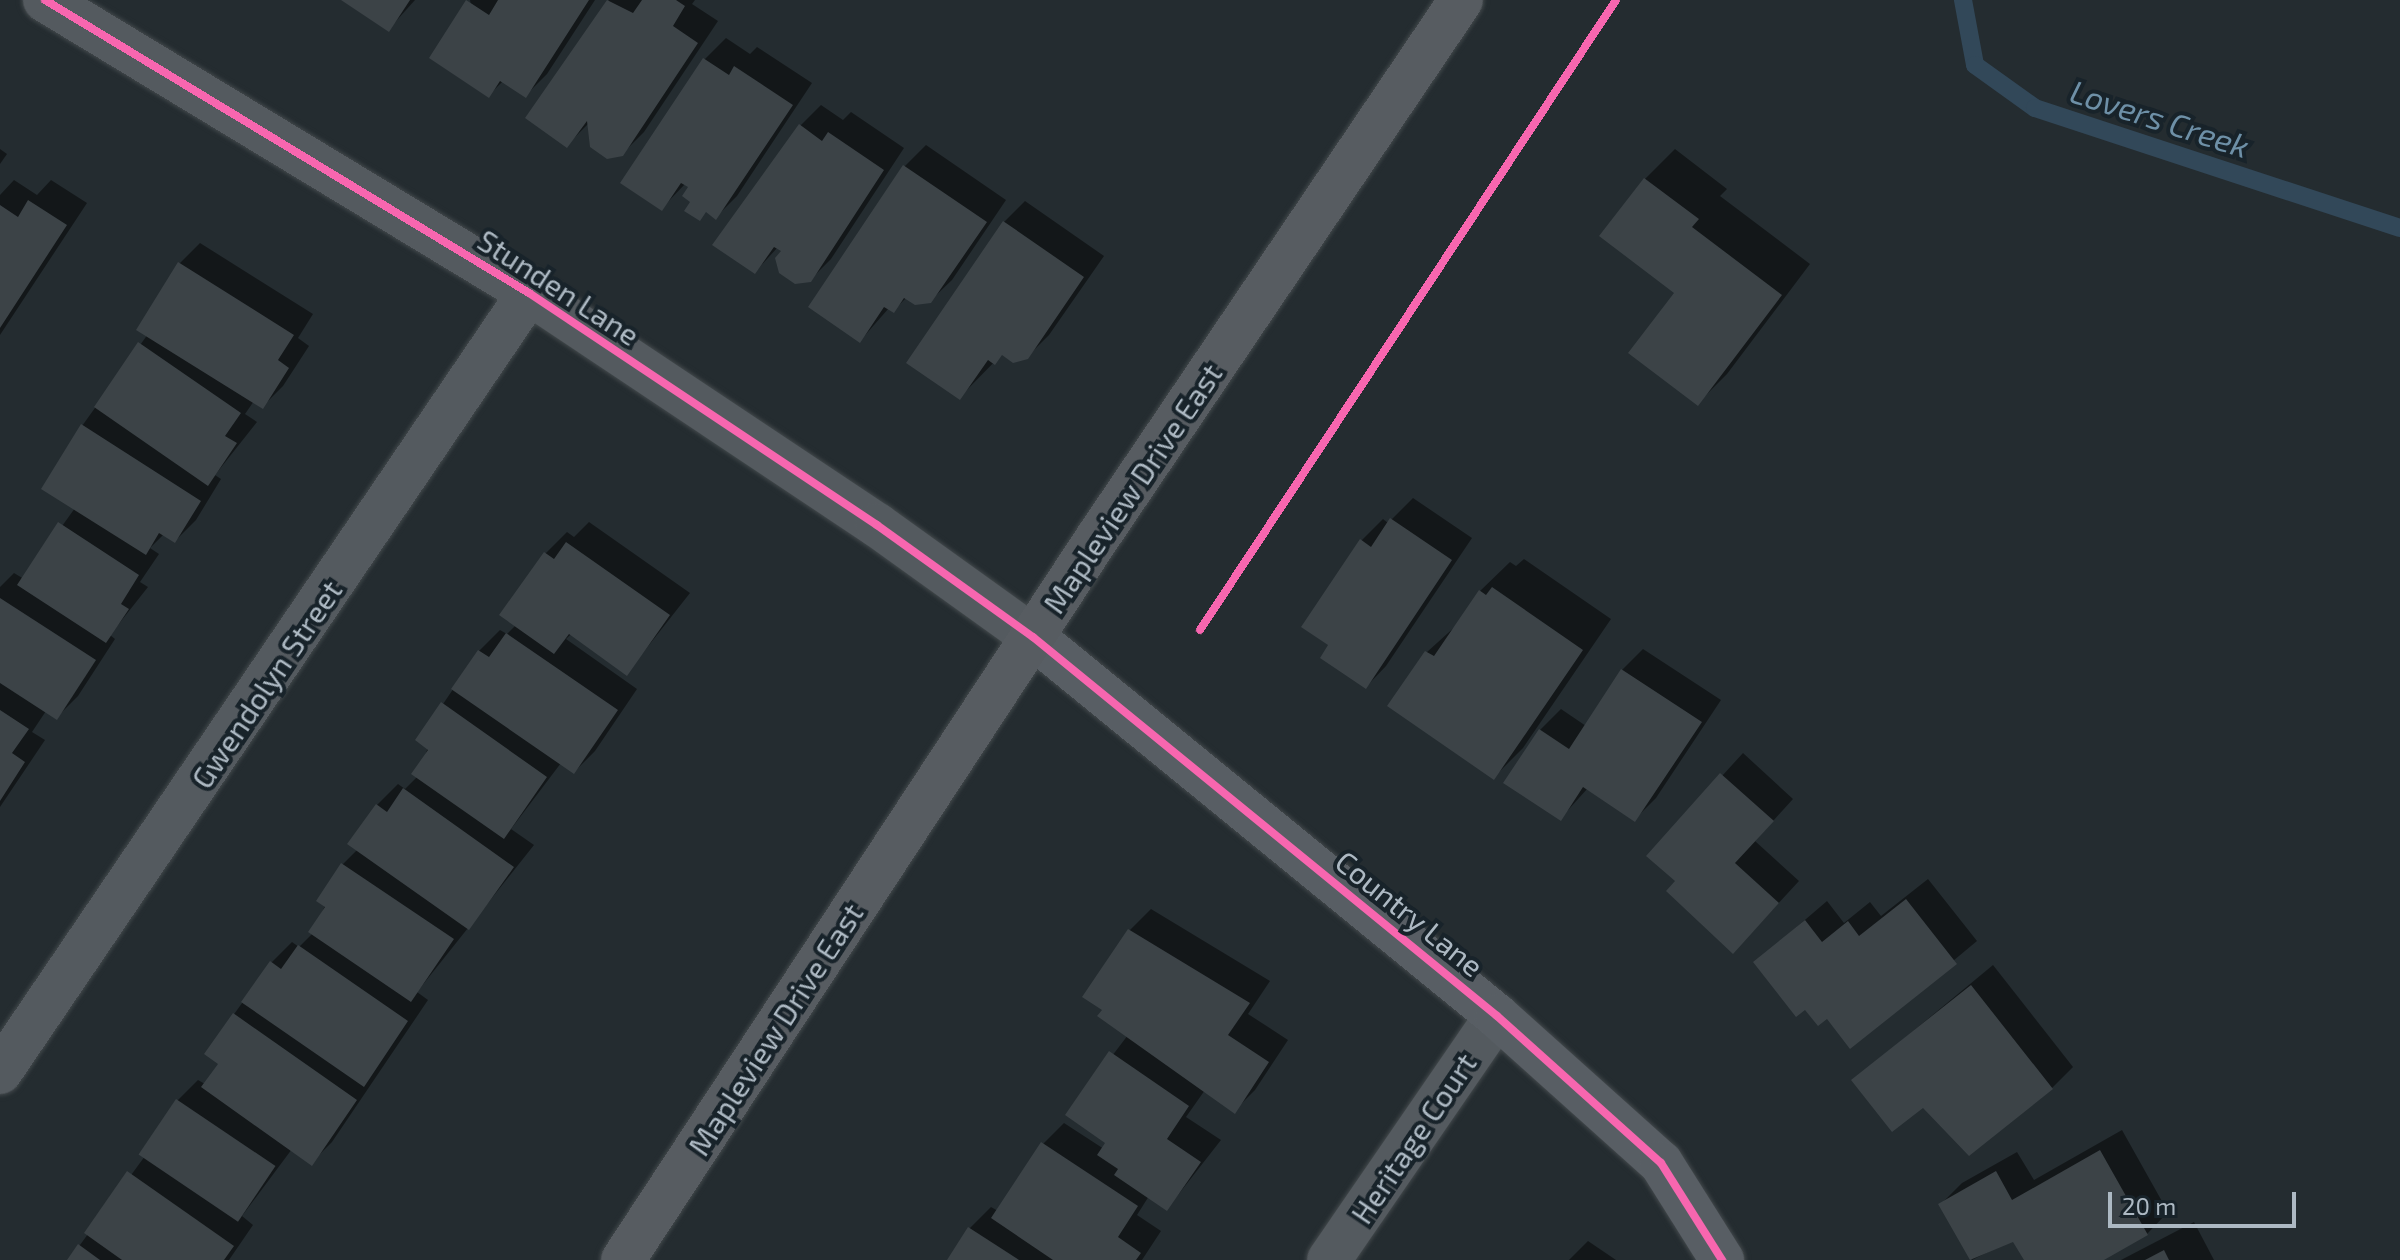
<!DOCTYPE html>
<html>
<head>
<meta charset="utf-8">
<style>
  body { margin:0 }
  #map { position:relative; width:2400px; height:1260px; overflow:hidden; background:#242c30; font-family:"Exo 2",sans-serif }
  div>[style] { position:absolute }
  .shadow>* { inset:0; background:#0007 }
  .stream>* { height:18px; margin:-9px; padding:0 9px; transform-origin:9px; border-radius:9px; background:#324859 }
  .building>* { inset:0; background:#3c4347; transform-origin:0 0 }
  .roads { filter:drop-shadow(0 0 2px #42484b) drop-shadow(0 0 2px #42484b) }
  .street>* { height:44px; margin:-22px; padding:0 22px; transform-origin:22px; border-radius:22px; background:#545a5f }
  .secondary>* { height:44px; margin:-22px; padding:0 22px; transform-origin:22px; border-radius:22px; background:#585e64 }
  .primary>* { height:44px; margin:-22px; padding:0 22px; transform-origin:22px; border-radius:22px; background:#575c61 }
  .cycleway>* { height:8px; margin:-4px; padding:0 4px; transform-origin:4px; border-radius:4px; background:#f766af }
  span { translate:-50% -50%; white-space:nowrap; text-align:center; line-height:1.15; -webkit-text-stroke:8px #18232a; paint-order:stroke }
  .street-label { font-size:30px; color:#adb9c3 }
  .water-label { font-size:32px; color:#6e90a7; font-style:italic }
  .scale { position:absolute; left:2108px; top:1192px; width:188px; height:36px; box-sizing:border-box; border:4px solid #adb9c3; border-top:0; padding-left:10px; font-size:24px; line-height:28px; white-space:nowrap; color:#adb9c3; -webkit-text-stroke:6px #18232a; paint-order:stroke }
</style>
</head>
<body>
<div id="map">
  <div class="shadow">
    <i style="clip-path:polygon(345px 0,415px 0,388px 30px)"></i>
    <i style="clip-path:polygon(470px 0,595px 0,547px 74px,526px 95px,504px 80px,489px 95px)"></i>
    <i style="clip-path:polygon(609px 0,695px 0,692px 4px,718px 21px,644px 132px,622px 154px,589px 123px,567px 145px,528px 118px)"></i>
    <i style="clip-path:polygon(726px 38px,750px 54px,757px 47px,812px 83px,737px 196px,716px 217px,692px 202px,691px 187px,686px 183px,662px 208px,623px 182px,705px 59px)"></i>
    <i style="clip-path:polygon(821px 105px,843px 120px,851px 112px,904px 148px,831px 259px,810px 280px,778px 247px,755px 272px,800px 126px)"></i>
    <i style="clip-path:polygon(926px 145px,1006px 200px,952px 280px,930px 301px,907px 297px,893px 311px,889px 308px,860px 341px,905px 166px)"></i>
    <i style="clip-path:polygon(0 149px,7px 154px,0 164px)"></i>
    <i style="clip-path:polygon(1675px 149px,1727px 189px,1720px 196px,1810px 264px,1727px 374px,1698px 403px,1677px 293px,1645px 179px)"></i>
    <i style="clip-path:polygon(14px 180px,37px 195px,51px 180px,87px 203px,0 335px,0 195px)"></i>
    <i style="clip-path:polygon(1025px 201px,1104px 256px,1049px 335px,1027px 357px,1003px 353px,960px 397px,1004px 222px)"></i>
    <i style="clip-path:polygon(200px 243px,313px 314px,298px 338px,309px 346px,283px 386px,262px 407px,254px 401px,245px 414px,257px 422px,215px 475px,221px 479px,196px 520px,175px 541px,164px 534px,150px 548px,159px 554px,140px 582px,148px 587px,110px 635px,115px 639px,78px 696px,57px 717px,46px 711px,32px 732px,45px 740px,0 807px,0 587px,14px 573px,24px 579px,75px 508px,82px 426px,148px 334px,179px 264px)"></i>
    <i style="clip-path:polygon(1413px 498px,1472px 538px,1386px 666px,1366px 687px,1330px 644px,1362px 540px,1383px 519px,1388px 523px)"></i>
    <i style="clip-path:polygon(589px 522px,690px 593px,627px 673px,572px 633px,566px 639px,637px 689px,595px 751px,574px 772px,561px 763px,511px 829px,534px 845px,417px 992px,428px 1000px,332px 1142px,311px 1163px,292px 1149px,242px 1216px,253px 1225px,229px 1260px,69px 1260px,145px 1156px,177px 1101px,198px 1080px,205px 1084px,220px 1064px,206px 1053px,271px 963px,292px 942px,299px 947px,313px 933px,343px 864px,358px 849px,377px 805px,398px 784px,405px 789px,418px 776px,443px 704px,479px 651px,500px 630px,507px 634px,516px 625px,502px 615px,546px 553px,567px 532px,574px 537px)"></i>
    <i style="clip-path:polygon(1524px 559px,1611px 619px,1523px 748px,1494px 777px,1390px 705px,1427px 652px,1458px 624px,1480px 591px,1510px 562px,1516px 566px)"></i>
    <i style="clip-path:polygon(1643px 649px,1721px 700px,1656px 798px,1635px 819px,1588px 788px,1560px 819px,1540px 730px,1561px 709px,1586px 726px,1622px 670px)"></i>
    <i style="clip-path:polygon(1743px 753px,1793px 799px,1755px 841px,1799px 881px,1754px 930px,1678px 881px,1649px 856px)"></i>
    <i style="clip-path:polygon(1928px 879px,1977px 941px,1851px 1046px,1827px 1016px,1806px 1007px,1756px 962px,1827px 901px,1844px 923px,1870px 902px,1881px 916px)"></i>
    <i style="clip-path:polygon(1151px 909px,1270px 981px,1248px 1014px,1288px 1040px,1255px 1090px,1234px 1111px,1205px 1090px,1186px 1117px,1221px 1140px,1167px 1209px,1149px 1196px,1137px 1215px,1161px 1231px,1142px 1260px,949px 1260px,970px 1228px,991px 1207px,998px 1211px,1043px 1144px,1064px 1123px,1104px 1149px,1108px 1142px,1067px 1115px,1128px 1035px,1130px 930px)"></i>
    <i style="clip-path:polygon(1993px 965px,2073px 1067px,2052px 1088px,1923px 1105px,1854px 1080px)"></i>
    <i style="clip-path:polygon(2122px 1130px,2168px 1212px,2147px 1234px,2100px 1260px,2026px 1260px,2014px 1239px,1972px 1260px,1941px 1204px,1962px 1183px,2017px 1152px,2034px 1180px)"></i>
    <i style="clip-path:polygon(2194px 1222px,2214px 1260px,2121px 1260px)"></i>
    <i style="clip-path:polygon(1588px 1241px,1616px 1260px,1569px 1260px)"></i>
  </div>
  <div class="stream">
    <i style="left:1963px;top:0;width:66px;rotate:79.5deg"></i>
    <i style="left:1975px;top:65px;width:74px;rotate:35.6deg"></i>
    <i style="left:2035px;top:108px;width:384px;rotate:18.2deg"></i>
  </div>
  <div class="building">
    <i style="clip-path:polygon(341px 0,410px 0,389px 32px)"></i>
    <i style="clip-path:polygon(466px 0,489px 15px,498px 0,589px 0,526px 98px,500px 81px,489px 98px,429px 58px)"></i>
    <i style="clip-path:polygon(607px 0,633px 13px,642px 0,676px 0,685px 6px,673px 26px,698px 43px,623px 156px,607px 159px,590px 147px,587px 121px,567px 148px,525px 118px)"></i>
    <i style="clip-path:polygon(703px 58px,729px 75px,734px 66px,793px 105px,716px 220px,706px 212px,700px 221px,684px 211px,690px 202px,682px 196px,688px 187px,681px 183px,662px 211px,620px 183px)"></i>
    <i style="clip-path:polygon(799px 124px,822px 141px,828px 132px,884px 170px,811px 282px,795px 284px,779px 273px,775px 258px,781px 251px,774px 247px,755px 274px,712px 245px)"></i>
    <i style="clip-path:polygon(903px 165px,987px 222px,931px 303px,915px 305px,904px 298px,894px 313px,884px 307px,860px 343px,808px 307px)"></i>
    <i style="clip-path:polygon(1644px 178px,1699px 219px,1692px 227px,1782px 295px,1698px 406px,1628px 353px,1674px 293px,1599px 236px)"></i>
    <i style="clip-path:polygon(28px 200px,67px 225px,0 328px,0 205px,18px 217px)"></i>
    <i style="clip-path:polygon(1003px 221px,1084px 277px,1028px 359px,1013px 363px,1002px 355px,995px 365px,988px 360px,960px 400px,906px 363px)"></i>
    <i style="clip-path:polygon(178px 262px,294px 335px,278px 360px,289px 368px,263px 409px,136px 330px)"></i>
    <i style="clip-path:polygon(138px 342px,241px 413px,225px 436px,237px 443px,208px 486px,94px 407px)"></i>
    <i style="clip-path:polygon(81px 424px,201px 501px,175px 543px,159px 533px,146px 555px,41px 489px)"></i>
    <i style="clip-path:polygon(1390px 518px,1452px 560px,1366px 689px,1320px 658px,1328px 645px,1301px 627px,1360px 539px,1371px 547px)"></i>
    <i style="clip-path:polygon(58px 522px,139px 575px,121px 604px,129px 609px,106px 643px,17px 585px)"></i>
    <i style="clip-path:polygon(566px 542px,670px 615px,627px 676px,569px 634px,554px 654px,499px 615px,544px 552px,554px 559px)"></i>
    <i style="clip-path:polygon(1492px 587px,1583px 650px,1494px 780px,1387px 706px,1425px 651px,1434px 656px,1479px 590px,1486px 595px)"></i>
    <i style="clip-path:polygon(0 598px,96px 660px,57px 720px,0 683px)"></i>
    <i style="clip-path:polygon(506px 633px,618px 710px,574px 774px,451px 689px,478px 650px,489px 657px)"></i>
    <i style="clip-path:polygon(1621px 669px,1702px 722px,1635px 822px,1583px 787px,1561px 821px,1503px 783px,1539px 729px,1569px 749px)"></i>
    <i style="clip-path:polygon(441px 702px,547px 777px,504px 839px,411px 774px,428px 750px,415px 740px)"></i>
    <i style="clip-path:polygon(0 710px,29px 729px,12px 753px,25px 762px,0 801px)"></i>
    <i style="clip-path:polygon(1720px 773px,1774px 821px,1735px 863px,1779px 903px,1733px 954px,1666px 891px,1675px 881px,1646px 856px)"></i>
    <i style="clip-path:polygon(403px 788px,514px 867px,469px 930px,347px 844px,376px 804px,387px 812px)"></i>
    <i style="clip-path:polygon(341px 863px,454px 939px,411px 1002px,308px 932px,325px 907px,316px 901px)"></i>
    <i style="clip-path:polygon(1906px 899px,1957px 964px,1850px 1049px,1827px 1019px,1818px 1026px,1805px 1010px,1796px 1017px,1753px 962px,1805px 920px,1822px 942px,1848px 921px,1859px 936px)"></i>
    <i style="clip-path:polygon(1128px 929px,1250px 1003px,1228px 1035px,1269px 1062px,1235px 1114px,1097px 1016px,1102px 1010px,1082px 997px)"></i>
    <i style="clip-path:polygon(298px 945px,408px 1021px,364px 1087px,241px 1002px,270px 961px,281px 969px)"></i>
    <i style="clip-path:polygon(1971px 985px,2053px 1089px,1969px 1156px,1923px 1108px,1892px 1132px,1851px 1080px)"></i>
    <i style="clip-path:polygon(233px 1013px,357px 1100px,312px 1166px,201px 1087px,218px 1064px,204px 1054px)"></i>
    <i style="clip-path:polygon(1109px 1051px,1189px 1106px,1167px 1139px,1201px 1162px,1167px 1211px,1114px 1175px,1118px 1169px,1097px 1155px,1105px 1143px,1065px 1115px)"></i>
    <i style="left:176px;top:1099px;width:120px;height:67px;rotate:34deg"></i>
    <i style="clip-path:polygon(1041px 1142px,1138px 1206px,1118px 1237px,1141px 1253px,1136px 1260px,1053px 1260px,991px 1218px)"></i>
    <i style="clip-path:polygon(2100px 1150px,2148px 1235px,2104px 1260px,2024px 1260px,2013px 1242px,1970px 1260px,1938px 1204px,1996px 1171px,2012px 1200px)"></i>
    <i style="clip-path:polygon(127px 1171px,234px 1246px,224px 1260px,122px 1260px,84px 1233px)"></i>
    <i style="clip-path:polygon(968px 1227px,1019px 1260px,947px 1260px)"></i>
    <i style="clip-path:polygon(78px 1244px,100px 1260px,67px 1260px)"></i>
    <i style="clip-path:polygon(2164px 1250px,2169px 1260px,2145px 1260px)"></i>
  </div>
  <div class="roads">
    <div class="street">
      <i style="left:45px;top:0;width:566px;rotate:31.19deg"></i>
      <i style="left:529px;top:293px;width:418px;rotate:33.7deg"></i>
      <i style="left:877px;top:525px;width:192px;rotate:35.7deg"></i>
      <i style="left:0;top:1072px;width:942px;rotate:-55.82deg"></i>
      <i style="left:1329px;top:1260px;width:296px;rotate:-55.5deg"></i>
    </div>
    <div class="secondary">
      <i style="left:1033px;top:637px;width:599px;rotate:39.24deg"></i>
      <i style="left:1497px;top:1016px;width:220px;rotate:41.9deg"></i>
      <i style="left:1661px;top:1163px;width:115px;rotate:57.8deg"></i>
    </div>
    <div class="primary">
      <i style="left:623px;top:1260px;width:865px;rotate:-56.7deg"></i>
      <i style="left:1098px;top:537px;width:648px;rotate:-55.94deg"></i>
    </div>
  </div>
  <div class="cycleway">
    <i style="left:45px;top:0;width:566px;rotate:31.19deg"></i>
    <i style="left:529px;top:293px;width:418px;rotate:33.7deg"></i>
    <i style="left:877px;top:525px;width:192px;rotate:35.7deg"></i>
    <i style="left:1033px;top:637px;width:599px;rotate:39.24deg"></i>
    <i style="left:1497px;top:1016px;width:220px;rotate:41.9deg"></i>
    <i style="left:1661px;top:1163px;width:115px;rotate:57.8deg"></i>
    <i style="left:1200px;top:630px;width:755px;rotate:-56.56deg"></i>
  </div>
  <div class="street-label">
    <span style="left:559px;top:287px;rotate:33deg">Stunden Lane</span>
    <span style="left:1132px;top:488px;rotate:-56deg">Mapleview Drive East</span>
    <span style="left:266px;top:684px;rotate:-56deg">Gwendolyn Street</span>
    <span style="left:1410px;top:913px;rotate:39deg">Country Lane</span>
    <span style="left:775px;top:1029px;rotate:-57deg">Mapleview Drive East</span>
    <span style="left:1413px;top:1138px;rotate:-56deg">Heritage Court</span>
  </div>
  <div class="water-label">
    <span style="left:2160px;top:118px;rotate:18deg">Lovers Creek</span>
  </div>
  <div class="scale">20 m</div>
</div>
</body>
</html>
